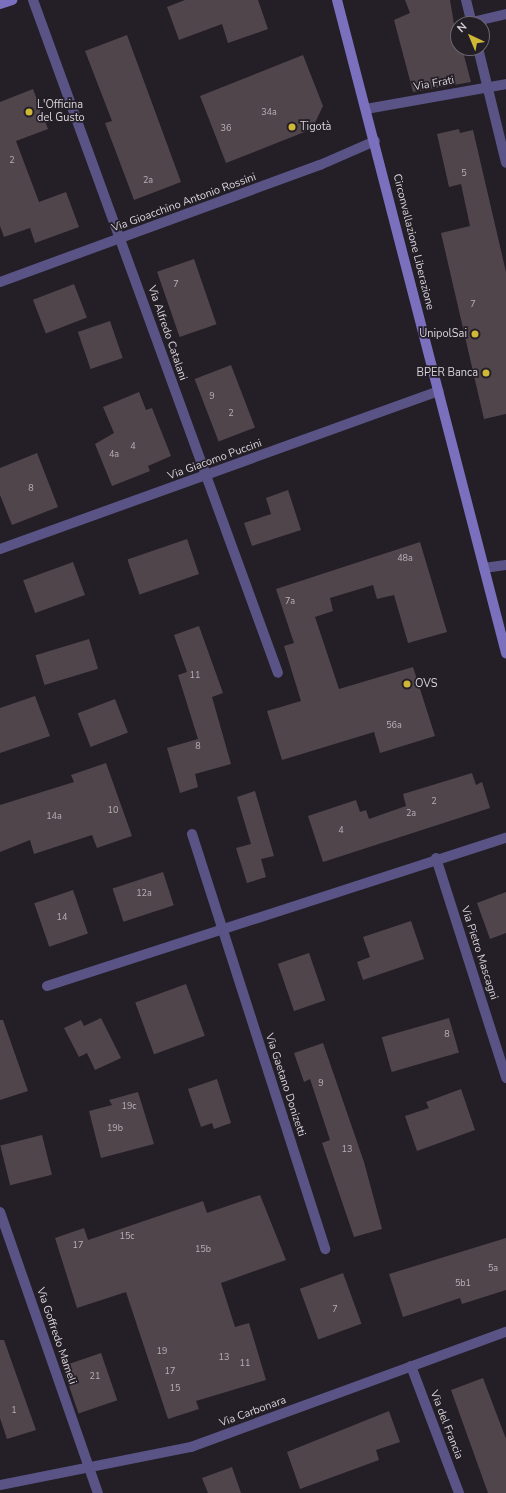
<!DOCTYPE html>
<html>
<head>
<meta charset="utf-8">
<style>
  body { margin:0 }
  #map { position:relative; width:506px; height:1493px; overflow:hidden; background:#241e27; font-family:"Nunito Sans",sans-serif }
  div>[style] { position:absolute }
  .building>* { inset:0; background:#51454c; transform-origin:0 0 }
  .minor>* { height:10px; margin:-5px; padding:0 5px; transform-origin:5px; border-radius:5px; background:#595485 }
  .secondary>* { height:10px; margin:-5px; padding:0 5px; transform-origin:5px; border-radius:5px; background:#7a70be }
  .dots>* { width:11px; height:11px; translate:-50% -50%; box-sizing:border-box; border:2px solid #241e27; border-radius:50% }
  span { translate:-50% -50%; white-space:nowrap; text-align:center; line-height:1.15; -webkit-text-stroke:3.5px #241e27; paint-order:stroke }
  .number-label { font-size:9px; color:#b7b0b6 }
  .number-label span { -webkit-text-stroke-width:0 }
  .street-label { font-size:11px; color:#d9d4da }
  .poi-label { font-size:11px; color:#d9d4da }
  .left { translate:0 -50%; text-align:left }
  .right { translate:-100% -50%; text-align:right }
  .north { position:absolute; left:450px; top:16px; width:40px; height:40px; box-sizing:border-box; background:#241e27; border:1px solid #6c676f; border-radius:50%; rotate:316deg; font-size:11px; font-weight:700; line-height:16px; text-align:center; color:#d9d4da }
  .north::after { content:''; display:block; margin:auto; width:14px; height:18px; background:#d0b837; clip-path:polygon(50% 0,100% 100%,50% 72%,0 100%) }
</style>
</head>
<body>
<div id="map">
  <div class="building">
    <i style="clip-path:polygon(185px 0,258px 0,268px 29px,228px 43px,222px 24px,179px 40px,167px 7px)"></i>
    <i style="clip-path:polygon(405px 0,450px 0,458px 48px,462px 48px,471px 82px,413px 92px,394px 20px,410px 13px)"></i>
    <i style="clip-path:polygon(127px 35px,181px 182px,134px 200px,105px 123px,112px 121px,85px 51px)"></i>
    <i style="clip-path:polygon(303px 55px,323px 106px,312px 129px,226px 163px,200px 96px)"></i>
    <i style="clip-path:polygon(33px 89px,48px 129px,16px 141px,39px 202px,66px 192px,79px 227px,35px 243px,30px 228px,4px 237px,0 226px,0 102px)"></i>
    <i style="clip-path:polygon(459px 129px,460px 133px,473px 130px,506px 272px,506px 414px,484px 419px,441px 233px,470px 226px,461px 184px,449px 187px,437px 134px)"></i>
    <i style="left:194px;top:259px;width:69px;height:39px;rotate:71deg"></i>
    <i style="left:74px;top:284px;width:36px;height:44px;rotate:69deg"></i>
    <i style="left:110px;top:321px;width:39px;height:34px;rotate:71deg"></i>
    <i style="left:231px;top:365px;width:67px;height:39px;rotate:69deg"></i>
    <i style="clip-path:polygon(139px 392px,146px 410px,152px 408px,171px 456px,148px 466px,150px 471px,112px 486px,95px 444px,114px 433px,103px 407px)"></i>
    <i style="clip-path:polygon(37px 453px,58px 507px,12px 525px,0 495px,0 468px)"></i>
    <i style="clip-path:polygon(288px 490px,301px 530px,252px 546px,244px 523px,271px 514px,266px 498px)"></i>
    <i style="left:187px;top:539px;width:37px;height:63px;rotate:71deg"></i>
    <i style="clip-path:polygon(420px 542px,447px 632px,408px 643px,394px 595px,377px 599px,373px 585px,330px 598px,333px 611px,315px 617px,339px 689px,413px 667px,435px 736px,380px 753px,374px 732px,282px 760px,267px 711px,301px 701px,284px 646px,294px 643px,276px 589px)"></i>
    <i style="left:73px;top:562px;width:35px;height:53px;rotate:70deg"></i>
    <i style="clip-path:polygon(199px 626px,223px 693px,212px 697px,231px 764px,195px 774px,198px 787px,180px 793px,167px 748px,198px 739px,178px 675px,187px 672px,174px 635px)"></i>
    <i style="left:89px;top:639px;width:31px;height:56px;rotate:73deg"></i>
    <i style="clip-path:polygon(35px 696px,50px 736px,0 753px,0 708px)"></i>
    <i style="left:115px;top:699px;width:36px;height:40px;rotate:69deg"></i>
    <i style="clip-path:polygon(106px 763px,132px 836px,97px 848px,92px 835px,34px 854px,30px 840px,0 852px,0 805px,74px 782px,71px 775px)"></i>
    <i style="clip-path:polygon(472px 773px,476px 785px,482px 782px,490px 808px,323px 862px,308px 816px,356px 800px,360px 812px,366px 810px,369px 819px,406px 806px,403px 794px)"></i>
    <i style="clip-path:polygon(255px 791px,274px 856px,261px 859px,266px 877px,247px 883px,236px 848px,251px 844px,237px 797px)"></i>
    <i style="left:163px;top:872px;width:35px;height:53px;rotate:72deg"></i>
    <i style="left:73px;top:890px;width:46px;height:41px;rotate:71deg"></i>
    <i style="clip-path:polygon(506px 892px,506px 933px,490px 939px,477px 903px)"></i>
    <i style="clip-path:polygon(411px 921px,424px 959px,363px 980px,357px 962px,370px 957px,363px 937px)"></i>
    <i style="left:309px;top:953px;width:50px;height:33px;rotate:71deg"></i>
    <i style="left:186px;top:984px;width:55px;height:54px;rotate:70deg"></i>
    <i style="clip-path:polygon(101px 1018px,121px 1058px,95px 1070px,87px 1053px,79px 1057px,64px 1028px,81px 1020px,84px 1026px)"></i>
    <i style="left:449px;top:1018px;width:36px;height:70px;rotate:74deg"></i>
    <i style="clip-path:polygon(0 1020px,3px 1020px,28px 1091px,0 1100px)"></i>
    <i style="clip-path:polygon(323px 1043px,364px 1162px,382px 1229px,354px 1237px,322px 1143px,330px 1140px,310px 1079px,304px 1082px,294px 1053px)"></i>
    <i style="clip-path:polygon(217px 1079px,231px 1123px,214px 1129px,212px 1123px,201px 1127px,188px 1089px)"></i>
    <i style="clip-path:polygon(461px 1089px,475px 1130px,417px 1151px,405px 1116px,429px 1108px,426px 1102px)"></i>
    <i style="clip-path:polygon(138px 1092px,154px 1144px,101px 1158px,89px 1111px,112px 1105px,109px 1100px)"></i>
    <i style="left:42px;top:1135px;width:41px;height:43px;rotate:76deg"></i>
    <i style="clip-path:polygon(260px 1195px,286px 1260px,221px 1283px,235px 1327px,249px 1323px,266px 1380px,196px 1401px,199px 1409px,168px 1419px,126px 1292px,77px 1308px,55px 1238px,84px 1228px,88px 1240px,203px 1201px,207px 1213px)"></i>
    <i style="clip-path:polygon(506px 1238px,506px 1290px,462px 1304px,460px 1298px,403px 1317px,389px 1274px)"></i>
    <i style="left:343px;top:1273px;width:54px;height:46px;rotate:70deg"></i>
    <i style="clip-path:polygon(0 1340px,4px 1340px,36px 1430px,7px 1439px,0 1418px)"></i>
    <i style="left:101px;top:1353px;width:50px;height:41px;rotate:71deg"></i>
    <i style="clip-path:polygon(483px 1378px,506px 1439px,506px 1493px,488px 1493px,451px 1390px)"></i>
    <i style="clip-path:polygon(389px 1411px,400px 1442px,376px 1450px,379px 1460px,300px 1489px,287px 1452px)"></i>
    <i style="clip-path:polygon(232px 1467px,241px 1493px,208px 1493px,202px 1478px)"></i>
  </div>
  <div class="minor">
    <i style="left:33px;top:0;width:716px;rotate:70deg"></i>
    <i style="left:466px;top:0;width:25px;rotate:76deg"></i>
    <i style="left:472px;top:22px;width:35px;rotate:-13deg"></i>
    <i style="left:478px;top:48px;width:118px;rotate:76.3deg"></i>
    <i style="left:366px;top:109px;width:142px;rotate:-10.1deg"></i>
    <i style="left:0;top:282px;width:341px;rotate:-20.1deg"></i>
    <i style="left:320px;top:165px;width:60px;rotate:-23.6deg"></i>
    <i style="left:0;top:549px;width:466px;rotate:-19.8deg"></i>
    <i style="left:484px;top:568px;width:22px;rotate:-8deg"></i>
    <i style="left:192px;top:834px;width:436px;rotate:72.2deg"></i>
    <i style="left:436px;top:858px;width:231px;rotate:72.3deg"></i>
    <i style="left:47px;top:986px;width:482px;rotate:-17.9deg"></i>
    <i style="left:0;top:1212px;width:298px;rotate:70.8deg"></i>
    <i style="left:411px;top:1366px;width:136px;rotate:69.3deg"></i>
    <i style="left:0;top:1485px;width:195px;rotate:-11.3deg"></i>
    <i style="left:191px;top:1447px;width:335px;rotate:-20.1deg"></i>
  </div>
  <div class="secondary">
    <i style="left:337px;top:0;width:675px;rotate:75.49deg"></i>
    <i style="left:0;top:4px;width:13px;rotate:-18deg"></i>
  </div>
  <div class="dots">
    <i style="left:29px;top:112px;background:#d0b837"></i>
    <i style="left:292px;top:127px;background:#d0b837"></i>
    <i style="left:475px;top:334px;background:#d0b837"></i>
    <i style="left:486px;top:373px;background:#d0b837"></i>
    <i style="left:407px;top:684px;background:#d0b837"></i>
  </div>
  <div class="number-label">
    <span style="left:269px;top:112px">34a</span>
    <span style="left:226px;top:128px">36</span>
    <span style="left:12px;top:160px">2</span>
    <span style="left:464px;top:173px">5</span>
    <span style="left:148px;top:180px">2a</span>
    <span style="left:176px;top:284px">7</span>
    <span style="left:473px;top:304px">7</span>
    <span style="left:212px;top:396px">9</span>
    <span style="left:231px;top:413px">2</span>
    <span style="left:133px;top:446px">4</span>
    <span style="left:114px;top:454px">4a</span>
    <span style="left:31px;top:488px">8</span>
    <span style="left:405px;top:558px">48a</span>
    <span style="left:290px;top:601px">7a</span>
    <span style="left:195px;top:675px">11</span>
    <span style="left:394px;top:725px">56a</span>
    <span style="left:198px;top:746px">8</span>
    <span style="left:434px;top:801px">2</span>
    <span style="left:113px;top:810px">10</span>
    <span style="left:411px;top:813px">2a</span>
    <span style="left:54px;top:816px">14a</span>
    <span style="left:341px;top:830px">4</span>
    <span style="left:144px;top:893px">12a</span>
    <span style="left:62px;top:917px">14</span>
    <span style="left:447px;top:1034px">8</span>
    <span style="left:321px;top:1083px">9</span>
    <span style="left:129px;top:1106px">19c</span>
    <span style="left:115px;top:1128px">19b</span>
    <span style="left:347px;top:1149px">13</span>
    <span style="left:127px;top:1236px">15c</span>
    <span style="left:78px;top:1245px">17</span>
    <span style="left:203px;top:1249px">15b</span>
    <span style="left:493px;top:1268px">5a</span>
    <span style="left:463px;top:1283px">5b1</span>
    <span style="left:335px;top:1309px">7</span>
    <span style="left:162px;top:1351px">19</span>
    <span style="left:224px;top:1357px">13</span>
    <span style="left:245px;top:1363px">11</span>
    <span style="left:170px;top:1371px">17</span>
    <span style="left:95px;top:1376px">21</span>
    <span style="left:175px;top:1388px">15</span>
    <span style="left:14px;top:1410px">1</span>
  </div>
  <div class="street-label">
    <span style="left:434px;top:84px;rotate:-10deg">Via Frati</span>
    <span style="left:184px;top:203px;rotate:-20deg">Via Gioacchino Antonio Rossini</span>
    <span style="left:413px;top:242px;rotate:76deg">Circonvallazione Liberazione</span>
    <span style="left:167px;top:333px;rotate:71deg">Via Alfredo Catalani</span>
    <span style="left:215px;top:460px;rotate:-20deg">Via Giacomo Puccini</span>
    <span style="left:479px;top:953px;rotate:72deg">Via Pietro Mascagni</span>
    <span style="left:285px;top:1085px;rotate:72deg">Via Gaetano Donizetti</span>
    <span style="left:56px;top:1336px;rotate:71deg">Via Goffredo Mameli</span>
    <span style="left:253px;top:1412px;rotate:-20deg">Via Carbonara</span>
    <span style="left:446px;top:1425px;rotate:69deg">Via del Francia</span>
  </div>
  <div class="poi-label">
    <span class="left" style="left:37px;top:112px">L'Officina<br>del Gusto</span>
    <span class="left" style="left:300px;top:127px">Tigotà</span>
    <span class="right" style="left:467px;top:334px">UnipolSai</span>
    <span class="right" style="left:478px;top:373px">BPER Banca</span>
    <span class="left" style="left:415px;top:684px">OVS</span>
  </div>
  <div class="north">N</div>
</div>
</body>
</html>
